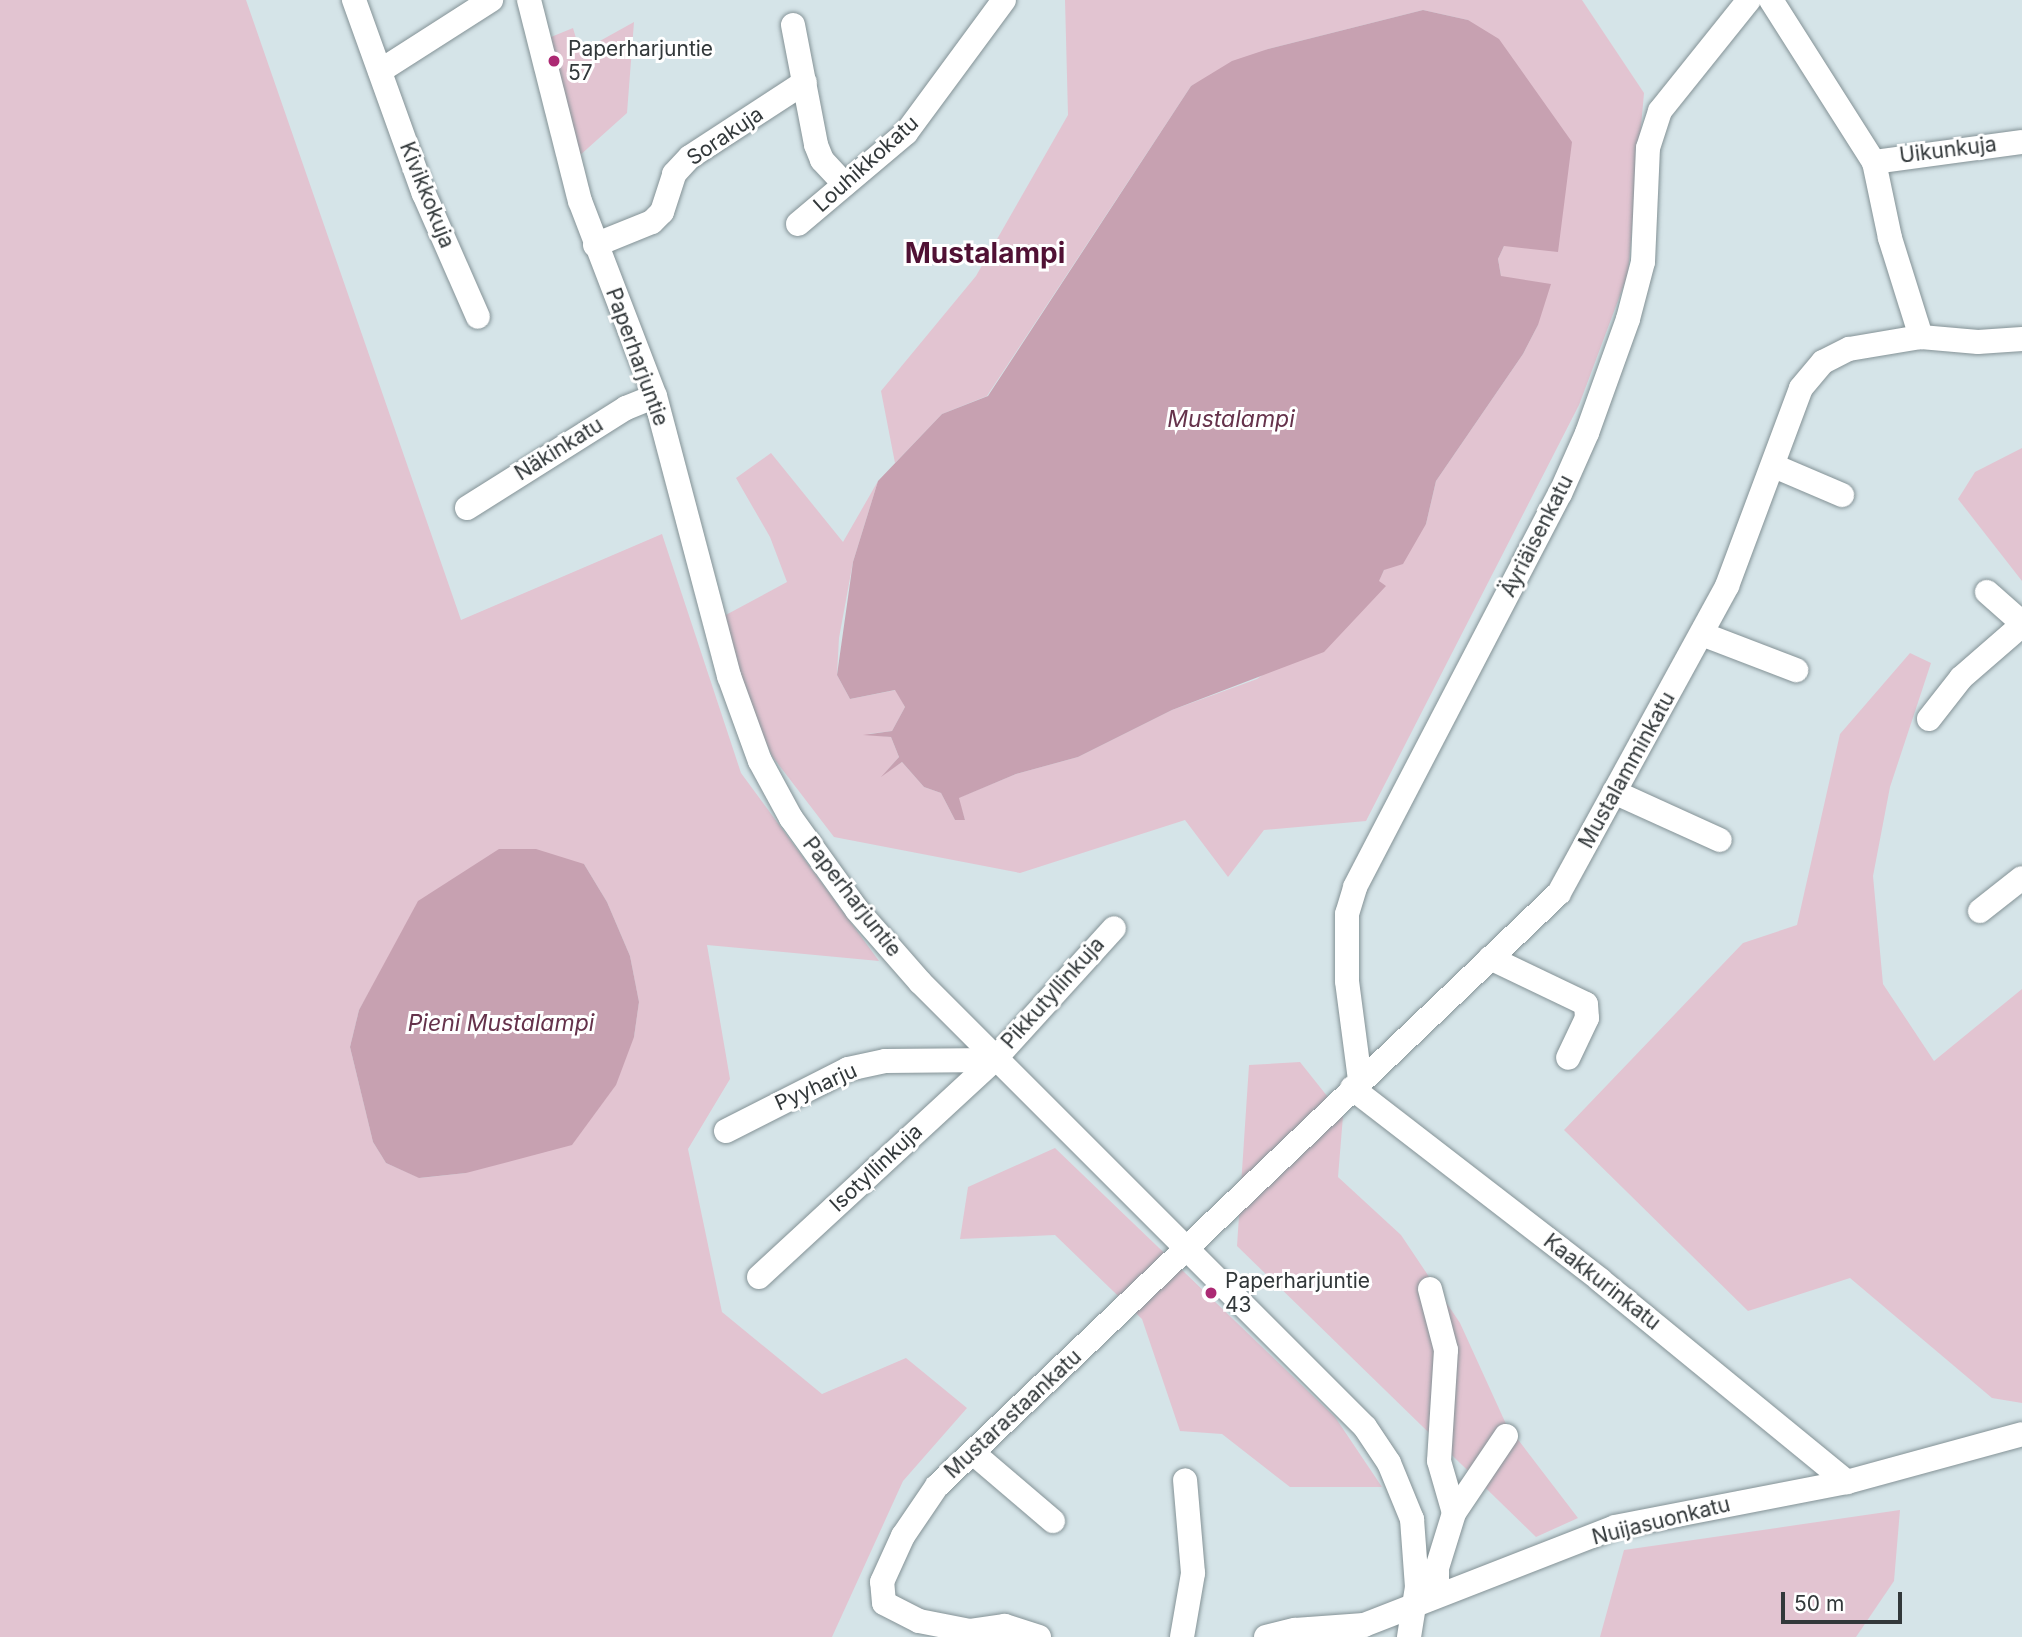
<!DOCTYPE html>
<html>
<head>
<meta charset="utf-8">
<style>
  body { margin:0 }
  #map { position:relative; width:2022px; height:1637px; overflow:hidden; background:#d5e4e8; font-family:Inter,sans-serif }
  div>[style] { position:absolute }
  .green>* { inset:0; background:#e2c4d1 }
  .water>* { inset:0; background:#c7a1b1 }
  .roads { filter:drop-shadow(0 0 2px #849296) drop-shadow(0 0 2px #849296) }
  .minor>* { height:24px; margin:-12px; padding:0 12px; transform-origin:12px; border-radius:12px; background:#fff }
  .dots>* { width:19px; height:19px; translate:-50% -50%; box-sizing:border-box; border:4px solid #fff; border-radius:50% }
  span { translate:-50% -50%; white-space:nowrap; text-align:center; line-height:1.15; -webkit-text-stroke:6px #fff; paint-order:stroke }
  .poi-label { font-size:21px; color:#32383a }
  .left { translate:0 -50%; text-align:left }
  .street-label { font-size:21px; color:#32383a }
  .water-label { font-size:23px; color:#65324b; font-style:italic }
  .district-label { font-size:28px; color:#501134; font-weight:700 }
  .scale { position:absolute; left:1781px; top:1592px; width:121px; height:32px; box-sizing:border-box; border:4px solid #32383a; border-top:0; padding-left:9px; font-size:21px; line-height:24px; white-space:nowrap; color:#32383a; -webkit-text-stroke:5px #fff; paint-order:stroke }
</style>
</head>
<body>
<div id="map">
  <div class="green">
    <i style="clip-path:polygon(evenodd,0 0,246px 0,461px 620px,662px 534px,741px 773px,879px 961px,707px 945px,730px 1079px,688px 1149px,722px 1312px,822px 1394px,906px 1358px,967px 1408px,903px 1481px,832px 1637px,0 1637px,0 0,584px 864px,607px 902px,630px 956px,639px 1002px,634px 1037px,466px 1173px,420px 1178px,386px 1163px,373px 1142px,350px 1047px,359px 1010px,378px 977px,584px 864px)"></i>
    <i style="clip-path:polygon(1065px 0,1582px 0,1644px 93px,1628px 274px,1579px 405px,1366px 821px,1264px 830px,1228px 877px,1185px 820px,1020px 873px,834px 837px,772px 756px,742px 688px,722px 617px,787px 582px,770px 537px,736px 478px,771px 453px,843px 542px,878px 481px,853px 562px,839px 638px,837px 675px,850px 699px,896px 690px,905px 707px,892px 731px,868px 734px,891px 737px,899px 757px,884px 774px,902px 762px,924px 787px,941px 793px,955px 820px,965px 820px,958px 798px,1016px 774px,1078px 757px,1172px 710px,1257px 679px,1385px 586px,1378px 582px,1384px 570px,1426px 524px,1436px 481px,1523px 354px,1538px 325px,1501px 276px,1498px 259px,1504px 246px,1468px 20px,1423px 10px,1268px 49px,1191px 86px,987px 396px,942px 414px,895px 463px,881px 391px,976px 276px,1068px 115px)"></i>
    <i style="clip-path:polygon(634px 22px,627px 113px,578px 157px,551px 37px,573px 28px,580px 52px)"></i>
    <i style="clip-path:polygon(2022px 448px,2022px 581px,1958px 499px,1975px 472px)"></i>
    <i style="clip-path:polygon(1910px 653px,1931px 663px,1890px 787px,1873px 876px,1883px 984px,1934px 1061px,2022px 989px,2022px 1403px,1992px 1398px,1850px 1278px,1748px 1311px,1564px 1130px,1743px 943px,1797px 925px,1840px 734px)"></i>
    <i style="clip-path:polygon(1300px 1062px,1343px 1116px,1338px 1177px,1401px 1235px,1460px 1323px,1506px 1424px,1578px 1518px,1536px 1537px,1237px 1246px,1249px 1065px)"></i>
    <i style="clip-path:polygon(1055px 1148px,1335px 1417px,1382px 1487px,1290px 1487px,1222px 1434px,1180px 1431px,1142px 1319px,1055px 1235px,960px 1239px,968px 1187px)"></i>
    <i style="clip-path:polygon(1900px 1510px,1894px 1581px,1856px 1637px,1600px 1637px,1624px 1550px)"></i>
  </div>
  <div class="water">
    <i style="clip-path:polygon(1423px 10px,1468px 20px,1499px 39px,1572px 142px,1558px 252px,1504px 246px,1498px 259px,1501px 276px,1551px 284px,1538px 325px,1523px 354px,1436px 481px,1426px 524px,1403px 564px,1384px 570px,1379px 581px,1386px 586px,1324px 652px,1172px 710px,1078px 757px,1016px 774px,959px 798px,965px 820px,955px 820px,941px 793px,924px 787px,902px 762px,881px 777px,899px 757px,891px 737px,863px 735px,892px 731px,905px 707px,895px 690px,850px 699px,837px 675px,853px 562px,878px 481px,942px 414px,988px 396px,1191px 86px,1232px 61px,1268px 49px)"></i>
    <i style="clip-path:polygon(499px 849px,536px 849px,584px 864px,607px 902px,630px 956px,639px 1002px,634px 1037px,616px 1085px,572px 1145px,466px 1173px,419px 1178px,386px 1163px,373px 1142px,350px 1047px,359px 1010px,418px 901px)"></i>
  </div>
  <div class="roads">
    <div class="minor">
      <i style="left:354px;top:0;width:206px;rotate:70.2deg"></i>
      <i style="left:424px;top:194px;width:134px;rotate:66.3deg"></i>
      <i style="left:529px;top:0;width:207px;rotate:75.8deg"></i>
      <i style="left:580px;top:201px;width:209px;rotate:69deg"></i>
      <i style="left:655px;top:396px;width:290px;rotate:75.2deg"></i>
      <i style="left:729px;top:676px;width:90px;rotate:70deg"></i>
      <i style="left:760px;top:761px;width:65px;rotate:61.5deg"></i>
      <i style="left:791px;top:818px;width:113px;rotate:54.3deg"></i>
      <i style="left:857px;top:910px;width:96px;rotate:48.8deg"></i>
      <i style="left:920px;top:982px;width:629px;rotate:45deg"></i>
      <i style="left:1365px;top:1427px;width:43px;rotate:56.3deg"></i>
      <i style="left:1389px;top:1463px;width:61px;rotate:67.7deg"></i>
      <i style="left:1412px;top:1519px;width:68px;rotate:85.8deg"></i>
      <i style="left:1417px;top:1587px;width:51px;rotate:99.1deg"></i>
      <i style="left:1771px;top:0;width:192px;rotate:57.6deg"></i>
      <i style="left:1874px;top:162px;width:78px;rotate:78.1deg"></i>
      <i style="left:1890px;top:238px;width:104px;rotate:72.6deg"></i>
      <i style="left:793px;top:25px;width:122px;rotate:79.1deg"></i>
      <i style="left:816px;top:145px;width:16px;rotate:68deg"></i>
      <i style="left:822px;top:160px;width:33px;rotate:47deg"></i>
      <i style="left:380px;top:71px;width:132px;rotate:-32.6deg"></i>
      <i style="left:1874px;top:162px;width:149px;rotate:-7.7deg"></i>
      <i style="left:798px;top:224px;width:141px;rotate:-40.1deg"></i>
      <i style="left:906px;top:133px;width:165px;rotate:-53.6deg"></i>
      <i style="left:595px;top:245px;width:61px;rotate:-22deg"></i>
      <i style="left:652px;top:222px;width:14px;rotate:-45deg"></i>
      <i style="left:662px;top:212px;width:40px;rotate:-72deg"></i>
      <i style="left:674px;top:174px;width:23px;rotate:-47deg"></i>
      <i style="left:690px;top:157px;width:137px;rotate:-33.1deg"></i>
      <i style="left:1774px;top:466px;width:74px;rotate:23.1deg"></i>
      <i style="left:467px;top:508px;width:188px;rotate:-32.2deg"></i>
      <i style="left:626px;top:408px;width:31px;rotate:-22deg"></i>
      <i style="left:1987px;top:592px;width:47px;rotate:41.5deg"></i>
      <i style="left:1702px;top:634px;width:101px;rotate:21deg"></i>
      <i style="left:1929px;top:719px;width:52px;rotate:-52deg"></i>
      <i style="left:1961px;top:678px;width:81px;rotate:-41deg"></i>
      <i style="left:1614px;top:792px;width:116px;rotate:24.4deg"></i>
      <i style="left:1980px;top:911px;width:53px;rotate:-38.2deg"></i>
      <i style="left:1490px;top:958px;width:106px;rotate:25.6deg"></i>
      <i style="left:1586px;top:1004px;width:14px;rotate:86deg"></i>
      <i style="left:1587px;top:1018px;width:44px;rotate:115.4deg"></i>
      <i style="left:1360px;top:1080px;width:100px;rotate:-97.5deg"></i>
      <i style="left:1347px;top:981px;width:67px;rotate:-90deg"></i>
      <i style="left:1347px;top:914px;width:28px;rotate:-73deg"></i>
      <i style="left:1355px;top:887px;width:443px;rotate:-62.5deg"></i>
      <i style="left:1560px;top:494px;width:67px;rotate:-66.1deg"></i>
      <i style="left:1587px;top:433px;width:121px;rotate:-70.2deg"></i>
      <i style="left:1628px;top:319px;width:59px;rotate:-75.3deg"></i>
      <i style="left:1643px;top:262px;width:114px;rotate:-87.5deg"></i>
      <i style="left:1648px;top:148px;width:39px;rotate:-72deg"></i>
      <i style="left:1660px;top:111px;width:142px;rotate:-51.3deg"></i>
      <i style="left:1352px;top:1088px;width:314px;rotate:37.7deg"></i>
      <i style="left:1600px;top:1280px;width:319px;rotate:39.3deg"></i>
      <i style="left:726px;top:1131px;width:137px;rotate:-26.9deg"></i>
      <i style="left:848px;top:1069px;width:38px;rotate:-12deg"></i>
      <i style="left:885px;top:1061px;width:109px;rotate:-0.5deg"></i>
      <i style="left:759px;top:1277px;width:320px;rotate:-42.7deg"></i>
      <i style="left:994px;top:1060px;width:178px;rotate:-47.7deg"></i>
      <i style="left:1430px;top:1289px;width:63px;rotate:75.3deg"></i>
      <i style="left:1446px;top:1350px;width:111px;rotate:93.6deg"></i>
      <i style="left:1439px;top:1461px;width:54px;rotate:73.9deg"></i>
      <i style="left:973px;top:1453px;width:105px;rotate:40.4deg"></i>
      <i style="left:1437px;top:1595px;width:27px;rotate:-90deg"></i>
      <i style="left:1437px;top:1568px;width:58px;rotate:-72.8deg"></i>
      <i style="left:1454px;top:1513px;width:93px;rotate:-56deg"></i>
      <i style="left:1039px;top:1637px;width:36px;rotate:-162deg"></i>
      <i style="left:1005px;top:1626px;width:35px;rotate:172deg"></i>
      <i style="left:970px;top:1631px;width:52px;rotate:-168.9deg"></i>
      <i style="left:919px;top:1621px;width:39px;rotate:-153deg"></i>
      <i style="left:884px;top:1603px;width:21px;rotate:-95deg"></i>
      <i style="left:882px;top:1582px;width:51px;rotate:-65.5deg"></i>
      <i style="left:903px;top:1536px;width:60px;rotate:-55.8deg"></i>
      <i style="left:937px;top:1486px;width:859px;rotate:-43.63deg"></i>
      <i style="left:1559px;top:893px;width:350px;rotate:-61.3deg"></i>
      <i style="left:1727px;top:586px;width:211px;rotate:-69.5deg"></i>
      <i style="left:1801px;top:388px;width:34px;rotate:-50deg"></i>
      <i style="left:1823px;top:362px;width:29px;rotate:-27deg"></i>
      <i style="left:1849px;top:349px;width:73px;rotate:-9.5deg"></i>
      <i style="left:1921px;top:337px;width:57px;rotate:5deg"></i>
      <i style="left:1978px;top:342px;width:44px;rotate:-3.9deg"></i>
      <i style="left:1182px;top:1637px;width:65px;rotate:-80.2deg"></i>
      <i style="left:1193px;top:1573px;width:93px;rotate:-94.9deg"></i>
      <i style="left:1266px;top:1637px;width:30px;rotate:-14deg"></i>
      <i style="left:1295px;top:1630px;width:69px;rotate:-4.1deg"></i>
      <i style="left:1364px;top:1625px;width:269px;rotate:-21.3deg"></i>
      <i style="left:1615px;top:1527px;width:236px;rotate:-11deg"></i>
      <i style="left:1847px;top:1482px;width:181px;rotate:-15.3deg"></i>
    </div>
  </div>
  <div class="dots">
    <i style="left:554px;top:61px;background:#ac2973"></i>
    <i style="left:1211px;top:1293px;background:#ac2973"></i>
  </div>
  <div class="poi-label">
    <span class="left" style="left:568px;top:61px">Paperharjuntie<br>57</span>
    <span class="left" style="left:1225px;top:1293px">Paperharjuntie<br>43</span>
  </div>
  <div class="street-label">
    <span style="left:725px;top:136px;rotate:-34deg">Sorakuja</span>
    <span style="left:1948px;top:150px;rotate:-7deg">Uikunkuja</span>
    <span style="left:866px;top:164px;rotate:-42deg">Louhikkokatu</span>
    <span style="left:427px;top:195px;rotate:68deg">Kivikkokuja</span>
    <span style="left:637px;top:357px;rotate:70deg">Paperharjuntie</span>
    <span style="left:559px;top:449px;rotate:-32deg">Näkinkatu</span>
    <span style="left:1537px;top:536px;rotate:-63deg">Äyriäisenkatu</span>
    <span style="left:1627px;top:770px;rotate:-61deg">Mustalamminkatu</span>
    <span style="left:852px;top:897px;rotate:52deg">Paperharjuntie</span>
    <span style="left:1053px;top:993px;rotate:-48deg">Pikkutyllinkuja</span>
    <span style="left:816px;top:1087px;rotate:-24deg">Pyyharju</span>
    <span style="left:876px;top:1168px;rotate:-43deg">Isotyllinkuja</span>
    <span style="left:1602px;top:1282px;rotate:38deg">Kaakkurinkatu</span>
    <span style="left:1013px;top:1414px;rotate:-43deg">Mustarastaankatu</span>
    <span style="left:1661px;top:1521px;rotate:-14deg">Nuijasuonkatu</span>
  </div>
  <div class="water-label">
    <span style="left:1231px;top:419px">Mustalampi</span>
    <span style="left:501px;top:1023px">Pieni Mustalampi</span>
  </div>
  <div class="district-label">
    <span style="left:985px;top:253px">Mustalampi</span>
  </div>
  <div class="scale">50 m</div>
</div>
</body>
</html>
